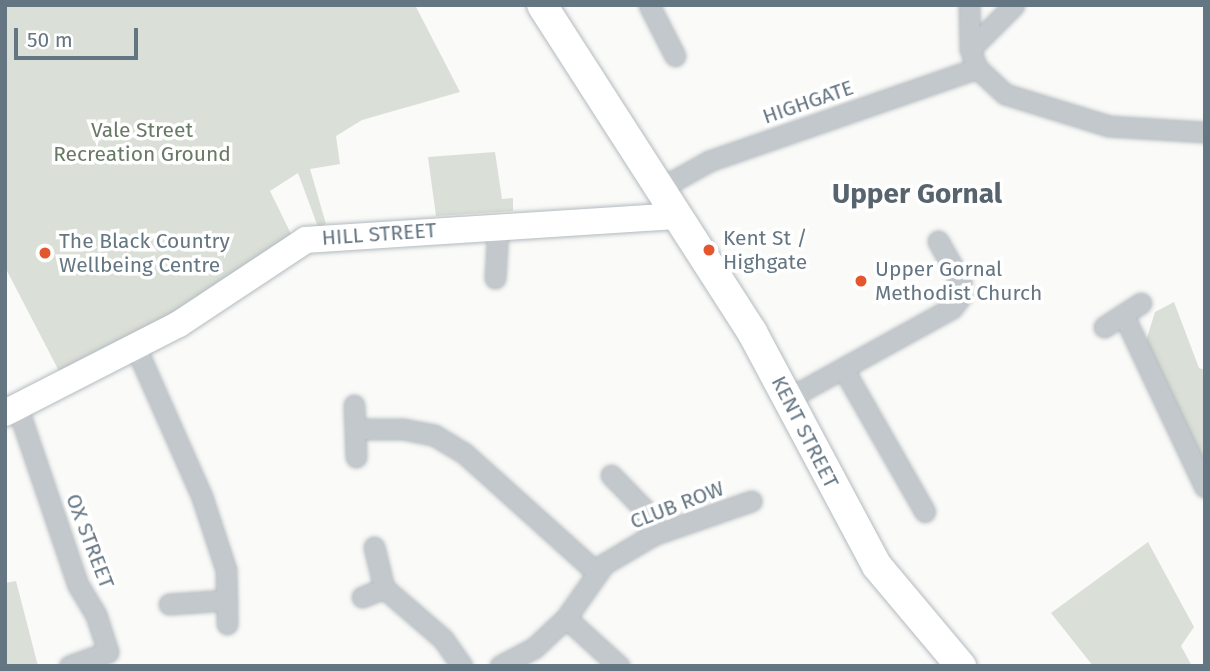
<!DOCTYPE html>
<html>
<head>
<meta charset="utf-8">
<style>
  body { margin:0 }
  #map { position:relative; width:1210px; height:671px; overflow:hidden; background:#fafaf8; font-family:"Fira Sans",sans-serif }
  div>[style] { position:absolute }
  .green>* { inset:0; background:#dadfd7 }
  .roads { filter:drop-shadow(0 0 2px #b3babf) drop-shadow(0 0 2px #b3babf) }
  .street>* { height:19px; margin:-9.5px; padding:0 9.5px; transform-origin:9.5px; border-radius:9.5px; background:#c3c8cc }
  .secondary>* { height:26px; margin:-13px; padding:0 13px; transform-origin:13px; border-radius:13px; background:#fff }
  .primary>* { height:30px; margin:-15px; padding:0 15px; transform-origin:15px; border-radius:15px; background:#fff }
  .dots>* { width:19px; height:19px; translate:-50% -50%; box-sizing:border-box; border:4px solid #fff; border-radius:50% }
  span { translate:-50% -50%; white-space:nowrap; text-align:center; line-height:1.15; -webkit-text-stroke:7px #fff; paint-order:stroke }
  .street-label { font-size:21px; color:#657683 }
  .park-label { font-size:21px; color:#687a64 }
  .poi-label { font-size:21px; color:#657683 }
  .left { translate:0 -50%; text-align:left }
  .district-label { font-size:28px; color:#57646e; font-weight:700 }
  .frame { position:absolute; inset:0; border:7px solid #657683; pointer-events:none }
  .scale { position:absolute; left:14px; top:28px; width:124px; height:32px; box-sizing:border-box; border:4px solid #657683; border-top:0; padding-left:9px; font-size:21px; line-height:24px; white-space:nowrap; color:#657683; -webkit-text-stroke:5px #fff; paint-order:stroke }
</style>
</head>
<body>
<div id="map">
  <div class="green">
    <i style="clip-path:polygon(5px 5px,415px 5px,460px 92px,362px 120px,336px 136px,340px 164px,310px 169px,326px 224px,318px 227px,298px 173px,270px 191px,293px 238px,150px 336px,61px 375px,5px 267px)"></i>
    <i style="clip-path:polygon(495px 152px,502px 199px,513px 198px,513px 211px,436px 216px,428px 157px)"></i>
    <i style="clip-path:polygon(1174px 302px,1199px 368px,1205px 370px,1205px 475px,1145px 344px,1155px 312px)"></i>
    <i style="clip-path:polygon(1148px 542px,1194px 627px,1181px 646px,1192px 666px,1093px 666px,1051px 613px)"></i>
    <i style="clip-path:polygon(16px 581px,38px 666px,5px 666px,5px 583px)"></i>
  </div>
  <div class="roads">
    <div class="street">
      <i style="left:649px;top:5px;width:57px;rotate:63deg"></i>
      <i style="left:969px;top:5px;width:44px;rotate:88.7deg"></i>
      <i style="left:970px;top:49px;width:20px;rotate:70deg"></i>
      <i style="left:977px;top:68px;width:38px;rotate:43deg"></i>
      <i style="left:1005px;top:94px;width:109px;rotate:17.1deg"></i>
      <i style="left:1109px;top:126px;width:96px;rotate:3.6deg"></i>
      <i style="left:970px;top:49px;width:62px;rotate:-45deg"></i>
      <i style="left:659px;top:189px;width:57px;rotate:-29.2deg"></i>
      <i style="left:709px;top:161px;width:284px;rotate:-19.1deg"></i>
      <i style="left:495px;top:278px;width:51px;rotate:-86.6deg"></i>
      <i style="left:1124px;top:316px;width:189px;rotate:64.7deg"></i>
      <i style="left:1104px;top:327px;width:44px;rotate:-33deg"></i>
      <i style="left:136px;top:348px;width:163px;rotate:66.1deg"></i>
      <i style="left:202px;top:497px;width:77px;rotate:71.8deg"></i>
      <i style="left:226px;top:570px;width:54px;rotate:88.9deg"></i>
      <i style="left:844px;top:370px;width:163px;rotate:60.3deg"></i>
      <i style="left:789px;top:398px;width:186px;rotate:-28.9deg"></i>
      <i style="left:952px;top:308px;width:15px;rotate:-53deg"></i>
      <i style="left:961px;top:296px;width:14px;rotate:-90deg"></i>
      <i style="left:961px;top:282px;width:47px;rotate:-119.3deg"></i>
      <i style="left:354px;top:405px;width:52px;rotate:87.8deg"></i>
      <i style="left:17px;top:406px;width:189px;rotate:71.2deg"></i>
      <i style="left:78px;top:585px;width:35px;rotate:59deg"></i>
      <i style="left:96px;top:615px;width:39px;rotate:72deg"></i>
      <i style="left:108px;top:652px;width:41px;rotate:160.3deg"></i>
      <i style="left:355px;top:429px;width:48px"></i>
      <i style="left:403px;top:429px;width:32px;rotate:11deg"></i>
      <i style="left:434px;top:435px;width:35px;rotate:31deg"></i>
      <i style="left:464px;top:453px;width:178px;rotate:42deg"></i>
      <i style="left:611px;top:475px;width:47px;rotate:45.9deg"></i>
      <i style="left:644px;top:509px;width:28px;rotate:71deg"></i>
      <i style="left:374px;top:547px;width:42px;rotate:76.3deg"></i>
      <i style="left:384px;top:588px;width:78px;rotate:40.8deg"></i>
      <i style="left:443px;top:639px;width:33px;rotate:55deg"></i>
      <i style="left:362px;top:597px;width:24px;rotate:-22deg"></i>
      <i style="left:169px;top:604px;width:58px;rotate:-3.9deg"></i>
      <i style="left:566px;top:618px;width:72px;rotate:42.2deg"></i>
      <i style="left:500px;top:666px;width:38px;rotate:-28deg"></i>
      <i style="left:534px;top:648px;width:44px;rotate:-43.2deg"></i>
      <i style="left:566px;top:618px;width:66px;rotate:-54.9deg"></i>
      <i style="left:604px;top:564px;width:57px;rotate:-30.6deg"></i>
      <i style="left:653px;top:535px;width:104px;rotate:-19.1deg"></i>
    </div>
    <div class="secondary">
      <i style="left:5px;top:413px;width:195px;rotate:-27.1deg"></i>
      <i style="left:179px;top:324px;width:152px;rotate:-33.5deg"></i>
      <i style="left:306px;top:240px;width:369px;rotate:-3.7deg"></i>
    </div>
    <div class="primary">
      <i style="left:542px;top:5px;width:389px;rotate:57.3deg"></i>
      <i style="left:752px;top:332px;width:265px;rotate:61.9deg"></i>
      <i style="left:877px;top:566px;width:131px;rotate:50deg"></i>
    </div>
  </div>
  <div class="dots">
    <i style="left:709px;top:250px;background:#e4572e"></i>
    <i style="left:45px;top:253px;background:#e4572e"></i>
    <i style="left:861px;top:281px;background:#e4572e"></i>
  </div>
  <div class="street-label">
    <span style="left:808px;top:102px;rotate:-19deg">HIGHGATE</span>
    <span style="left:379px;top:234px;rotate:-4deg">HILL STREET</span>
    <span style="left:805px;top:432px;rotate:63deg">KENT STREET</span>
    <span style="left:677px;top:505px;rotate:-21deg">CLUB ROW</span>
    <span style="left:90px;top:541px;rotate:69deg">OX STREET</span>
  </div>
  <div class="park-label">
    <span style="left:142px;top:142px">Vale Street<br>Recreation Ground</span>
  </div>
  <div class="poi-label">
    <span class="left" style="left:723px;top:250px">Kent St /<br>Highgate</span>
    <span class="left" style="left:59px;top:253px">The Black Country<br>Wellbeing Centre</span>
    <span class="left" style="left:875px;top:281px">Upper Gornal<br>Methodist Church</span>
  </div>
  <div class="district-label">
    <span style="left:917px;top:194px">Upper Gornal</span>
  </div>
  <div class="frame"></div>
  <div class="scale">50 m</div>
</div>
</body>
</html>
